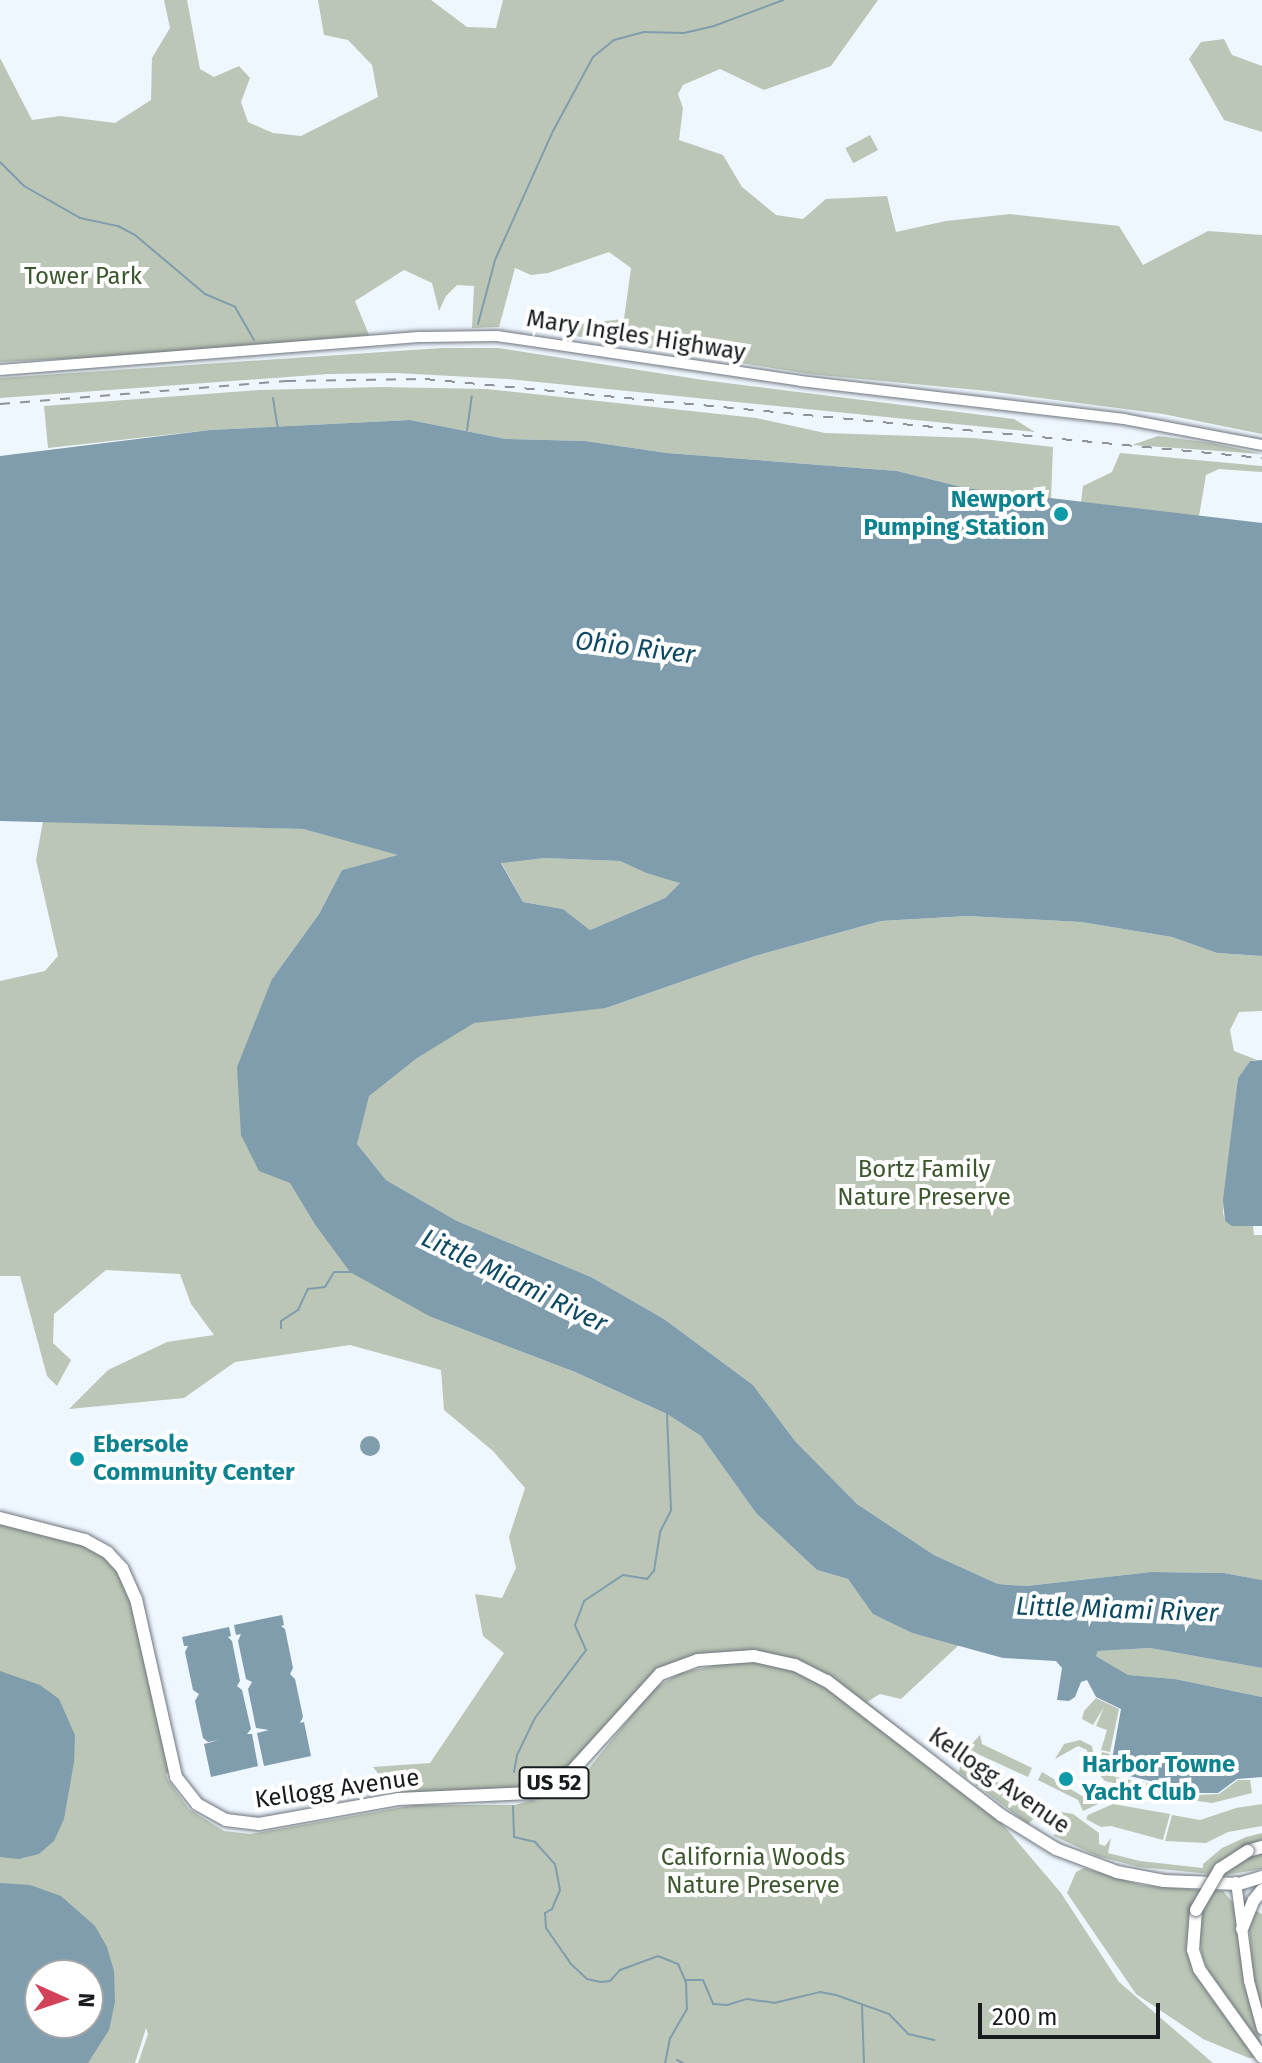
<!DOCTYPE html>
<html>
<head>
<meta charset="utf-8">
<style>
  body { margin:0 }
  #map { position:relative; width:1262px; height:2063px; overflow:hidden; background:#eef6fe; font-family:"Fira Sans",sans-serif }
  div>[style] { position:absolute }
  .green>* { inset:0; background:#bbc6b6; transform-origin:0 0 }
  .water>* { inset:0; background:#7f9dad }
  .round { border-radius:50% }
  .stream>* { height:2px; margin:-1px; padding:0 1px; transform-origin:1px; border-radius:1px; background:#7f9dad }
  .roads { filter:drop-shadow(0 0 2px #6e757c) drop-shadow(0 0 2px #6e757c) }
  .secondary>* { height:10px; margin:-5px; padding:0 5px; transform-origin:5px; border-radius:5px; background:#fff }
  .primary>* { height:12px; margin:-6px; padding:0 6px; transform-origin:6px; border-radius:6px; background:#fff }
  .rail>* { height:2px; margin-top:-1px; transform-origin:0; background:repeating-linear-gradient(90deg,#8d9398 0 10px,transparent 0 20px) }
  .bridges { filter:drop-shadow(0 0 2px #6e757c) drop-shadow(0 0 2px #6e757c) }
  .primary-bridge>* { height:12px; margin:-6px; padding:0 6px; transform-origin:6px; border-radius:6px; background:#fff }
  .dots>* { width:22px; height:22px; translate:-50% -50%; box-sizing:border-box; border:4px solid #fff; border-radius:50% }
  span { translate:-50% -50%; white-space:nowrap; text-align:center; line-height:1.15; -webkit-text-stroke:8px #fff; paint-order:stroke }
  .shield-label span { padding:2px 6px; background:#fff; border:2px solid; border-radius:6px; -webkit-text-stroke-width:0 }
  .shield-label { font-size:22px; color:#191c1f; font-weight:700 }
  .park-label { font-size:24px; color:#3c572e }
  .street-label { font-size:24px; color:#191c1f }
  .culture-label { font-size:24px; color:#0d838f; font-weight:700 }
  .right { translate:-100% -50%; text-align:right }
  .left { translate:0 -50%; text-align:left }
  .water-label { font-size:26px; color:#0d4a62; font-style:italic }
  .north { position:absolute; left:24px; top:1959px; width:80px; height:80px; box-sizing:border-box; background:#fff; border:2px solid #a3a4a5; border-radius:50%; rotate:93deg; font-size:22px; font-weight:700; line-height:32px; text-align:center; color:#191c1f }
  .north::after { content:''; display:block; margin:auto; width:28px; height:36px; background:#d24259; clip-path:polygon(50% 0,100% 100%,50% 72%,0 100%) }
  .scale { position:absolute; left:978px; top:2003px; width:182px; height:36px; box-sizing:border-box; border:4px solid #191c1f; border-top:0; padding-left:10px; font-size:24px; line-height:28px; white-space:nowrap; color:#191c1f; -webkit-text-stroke:6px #fff; paint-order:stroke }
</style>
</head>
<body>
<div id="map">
  <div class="green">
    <i style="clip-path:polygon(164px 0,187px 0,200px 69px,214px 77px,239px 66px,250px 78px,241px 102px,248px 122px,273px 133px,301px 136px,378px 97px,372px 65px,348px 40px,324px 35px,318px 0,431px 0,467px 27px,496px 28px,503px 0,878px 0,831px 66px,764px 90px,720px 69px,683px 85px,678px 94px,683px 108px,679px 140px,723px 155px,742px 187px,776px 215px,803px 219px,826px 199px,887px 196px,896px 232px,946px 221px,1010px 214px,1119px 226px,1143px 265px,1208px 231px,1262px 235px,1262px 434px,1163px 414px,988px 391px,809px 374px,532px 329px,624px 319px,631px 268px,609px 252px,548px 273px,531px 275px,515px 268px,499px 327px,472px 328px,474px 286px,457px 285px,446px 296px,439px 311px,432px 283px,404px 270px,355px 301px,369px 335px,147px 355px,0 362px,0 58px,32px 120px,60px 116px,115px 123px,151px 100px,152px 58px,170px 28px)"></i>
    <i style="clip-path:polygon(1224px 39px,1232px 55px,1262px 66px,1262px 132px,1224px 120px,1189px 59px,1201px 42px)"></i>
    <i style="left:870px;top:135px;width:17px;height:28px;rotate:62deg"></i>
    <i style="clip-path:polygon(442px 348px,498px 348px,703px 380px,1014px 419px,1035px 432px,507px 379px,396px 373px,328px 374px,0 398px,0 378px)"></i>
    <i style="clip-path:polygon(381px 387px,486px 389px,756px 418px,825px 433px,974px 438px,1053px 447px,1051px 499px,966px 488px,897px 471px,667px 453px,585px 441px,506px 439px,410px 420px,210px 430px,48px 448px,44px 406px,260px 390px)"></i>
    <i style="clip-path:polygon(1158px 436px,1212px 443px,1262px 454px,1132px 445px)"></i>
    <i style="clip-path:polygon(1120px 453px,1262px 466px,1262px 472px,1219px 469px,1206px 475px,1199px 516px,1081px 502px,1083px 486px,1112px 472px)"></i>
    <i style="clip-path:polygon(evenodd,43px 821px,303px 829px,400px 855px,342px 870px,319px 914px,272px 979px,290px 1182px,314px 1223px,431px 1317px,575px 1372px,667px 1414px,701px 1436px,756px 1513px,817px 1570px,848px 1579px,874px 1614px,912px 1633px,959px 1645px,901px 1699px,880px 1694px,867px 1702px,940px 1761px,994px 1814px,1061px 1893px,1119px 1982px,1213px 2063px,138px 2063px,148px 2034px,146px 2028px,135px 2063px,0 2063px,0 1518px,85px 1540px,128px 1578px,174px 1770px,166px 1774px,168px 1780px,189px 1809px,224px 1831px,251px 1834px,414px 1805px,515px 1805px,552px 1794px,586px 1772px,653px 1689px,680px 1673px,712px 1666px,721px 1657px,671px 1668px,585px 1759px,530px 1793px,398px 1799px,373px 1767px,430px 1763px,504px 1653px,483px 1636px,475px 1594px,502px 1598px,516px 1568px,509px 1537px,525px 1488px,493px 1451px,444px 1410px,441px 1370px,350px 1345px,235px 1362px,184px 1398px,69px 1409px,108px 1370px,167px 1342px,214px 1335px,191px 1304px,180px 1274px,106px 1270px,54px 1314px,53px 1343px,71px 1360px,57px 1386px,47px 1376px,20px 1276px,0 1276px,0 981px,45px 971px,58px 956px,36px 860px,43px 821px,40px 1975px,88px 1975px,88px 2023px,40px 2023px,40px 1975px)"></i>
    <i style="clip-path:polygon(544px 858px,620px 861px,646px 873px,681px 882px,665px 898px,590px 930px,563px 909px,523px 902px,501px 862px)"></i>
    <i style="clip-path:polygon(968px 916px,1081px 922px,1172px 937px,1217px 953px,1262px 956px,1262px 1011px,1239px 1012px,1230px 1030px,1234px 1051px,1257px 1060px,1250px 1061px,1238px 1078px,1223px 1212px,1225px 1221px,1232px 1225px,1253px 1226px,1254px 1235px,1262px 1235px,1262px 1580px,1224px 1573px,1151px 1572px,1026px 1586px,998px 1584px,934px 1555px,857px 1504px,795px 1441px,753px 1385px,664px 1319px,591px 1277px,457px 1221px,386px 1180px,357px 1144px,379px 1010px,606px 1008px,755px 956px,881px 921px)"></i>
    <i style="clip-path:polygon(1150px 1648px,1262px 1668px,1262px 1697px,1175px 1679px,1127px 1675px,1096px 1656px,1098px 1651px)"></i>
    <i style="clip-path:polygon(1096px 1698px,1119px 1709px,1110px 1752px,1101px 1750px,1107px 1730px,1096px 1726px,1104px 1707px,1093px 1725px,1082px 1719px,1084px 1711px)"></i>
    <i style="clip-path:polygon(980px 1735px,982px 1744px,1032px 1768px,1028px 1777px,967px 1749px)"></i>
    <i style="clip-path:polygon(1080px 1740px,1092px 1746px,1095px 1764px,1091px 1774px,1087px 1750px,1078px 1746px,1055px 1759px,1064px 1744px)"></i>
    <i style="clip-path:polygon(1102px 1752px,1110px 1754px,1108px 1770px,1115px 1777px,1177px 1789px,1174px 1797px,1105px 1781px,1098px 1773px)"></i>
    <i style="clip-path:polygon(961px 1763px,1016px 1792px,1018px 1789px,1035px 1798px,1042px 1811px,1028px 1824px,959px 1772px)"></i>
    <i style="clip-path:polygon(1042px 1772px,1087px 1799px,1098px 1797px,1098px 1804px,1083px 1811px,1078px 1800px,1038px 1780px)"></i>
    <i style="clip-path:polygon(1238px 1780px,1250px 1780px,1252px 1793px,1212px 1803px,1176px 1798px,1178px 1790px,1194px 1795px,1219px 1794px)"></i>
    <i style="clip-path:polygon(1113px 1804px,1170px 1814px,1163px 1840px,1111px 1826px,1101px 1827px,1086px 1819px,1088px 1815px)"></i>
    <i style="clip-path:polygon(1262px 1804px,1262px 1826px,1228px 1832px,1206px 1843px,1165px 1841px,1172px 1815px,1200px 1820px,1236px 1808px)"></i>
    <i style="clip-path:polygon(1061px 1812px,1073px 1814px,1099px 1833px,1099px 1844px,1105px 1846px,1111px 1838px,1108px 1853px,1140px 1861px,1203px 1868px,1203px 1864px,1222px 1848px,1246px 1837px,1262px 1833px,1262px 1841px,1230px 1856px,1211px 1874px,1139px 1867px,1097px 1856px,1054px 1836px)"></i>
    <i style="clip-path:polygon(1262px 1849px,1262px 1869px,1225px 1875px,1224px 1871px)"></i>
    <i style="clip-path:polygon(1084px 1868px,1141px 1885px,1201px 1890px,1190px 1943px,1260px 2058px,1249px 2058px,1203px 2039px,1136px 1994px,1067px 1893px,1076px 1872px)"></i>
    <i style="clip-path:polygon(1210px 1890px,1223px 1891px,1235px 1905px,1262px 2048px,1210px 1975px,1202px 1956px,1198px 1932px)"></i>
    <i style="clip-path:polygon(1252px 1909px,1262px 1914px,1262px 2014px,1253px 1981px,1249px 1926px)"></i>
  </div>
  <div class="water">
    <i style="clip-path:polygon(evenodd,410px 420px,506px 439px,585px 441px,667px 453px,897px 471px,966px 488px,1262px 523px,1262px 956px,1217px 953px,1172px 937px,1081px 922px,968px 916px,881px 921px,755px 956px,606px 1008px,474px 1023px,417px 1058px,369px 1096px,357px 1144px,386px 1180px,457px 1221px,591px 1277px,664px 1319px,753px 1385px,795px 1441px,857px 1504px,934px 1555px,998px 1584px,1026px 1586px,1151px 1572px,1224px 1573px,1262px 1580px,1262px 1668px,1150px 1648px,1098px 1651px,1096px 1656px,1128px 1675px,1175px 1679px,1262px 1697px,1262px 1777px,1237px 1779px,1218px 1793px,1200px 1793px,1117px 1773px,1112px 1770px,1113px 1754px,1121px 1709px,1096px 1697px,1087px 1680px,1081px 1682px,1075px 1697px,1069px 1701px,1057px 1700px,1062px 1668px,1056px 1661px,1003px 1658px,912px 1633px,873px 1614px,848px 1579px,817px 1570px,756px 1513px,701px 1436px,667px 1414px,575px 1372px,431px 1317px,350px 1272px,314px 1223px,290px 1183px,259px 1171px,241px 1135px,237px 1067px,272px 979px,319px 914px,342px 870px,398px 855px,303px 829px,0 821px,0 456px,210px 430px,410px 420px,544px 858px,620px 861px,646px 873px,680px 883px,665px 898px,590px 930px,563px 909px,523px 902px,501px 863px,544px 858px)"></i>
    <i style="clip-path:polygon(1262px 1060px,1262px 1226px,1232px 1226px,1225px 1221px,1223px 1200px,1238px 1078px,1250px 1061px)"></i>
    <i class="round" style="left:360px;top:1436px;width:20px;height:20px"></i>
    <i style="clip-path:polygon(282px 1615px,284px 1625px,281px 1626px,285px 1629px,293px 1668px,290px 1674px,295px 1679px,303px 1717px,300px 1723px,304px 1722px,311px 1756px,264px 1766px,257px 1733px,269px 1730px,256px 1728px,248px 1689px,252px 1682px,246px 1679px,238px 1641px,241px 1634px,236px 1635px,234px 1625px)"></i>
    <i style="clip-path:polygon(229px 1627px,231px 1636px,228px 1637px,232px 1641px,240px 1681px,237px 1686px,242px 1690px,251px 1729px,247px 1734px,252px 1734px,258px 1766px,211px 1777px,204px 1744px,219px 1740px,208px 1742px,203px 1738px,195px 1701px,199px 1694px,193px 1690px,185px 1652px,188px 1646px,184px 1646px,182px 1637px)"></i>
    <i style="clip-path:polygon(0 1671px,40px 1685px,59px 1699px,75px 1735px,74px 1762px,64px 1819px,54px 1841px,39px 1854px,19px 1859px,0 1857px)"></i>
    <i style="clip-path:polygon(evenodd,0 1883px,30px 1885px,61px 1896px,95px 1926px,107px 1947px,114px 1971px,115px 2002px,109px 2030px,88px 2063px,0 2063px,0 1883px,88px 1975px,88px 2023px,40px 2023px,40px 1975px,88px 1975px)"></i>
  </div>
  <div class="stream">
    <i style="left:0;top:162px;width:34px;rotate:45deg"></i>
    <i style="left:24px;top:186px;width:64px;rotate:29.7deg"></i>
    <i style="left:80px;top:218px;width:39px;rotate:12deg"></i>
    <i style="left:118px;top:226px;width:19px;rotate:28deg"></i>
    <i style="left:135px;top:235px;width:92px;rotate:40.1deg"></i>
    <i style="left:205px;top:294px;width:33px;rotate:23deg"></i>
    <i style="left:235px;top:307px;width:38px;rotate:60deg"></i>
    <i style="left:478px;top:324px;width:66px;rotate:-75.1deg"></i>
    <i style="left:495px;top:260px;width:141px;rotate:-65.8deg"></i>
    <i style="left:553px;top:131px;width:84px;rotate:-61.6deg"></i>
    <i style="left:593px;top:57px;width:27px;rotate:-39deg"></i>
    <i style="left:614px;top:40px;width:30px;rotate:-15deg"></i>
    <i style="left:643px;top:32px;width:41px;rotate:1.4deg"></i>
    <i style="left:684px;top:33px;width:31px;rotate:-13deg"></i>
    <i style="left:714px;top:26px;width:74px;rotate:-20.6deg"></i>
    <i style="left:273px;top:398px;width:30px;rotate:81deg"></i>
    <i style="left:467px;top:430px;width:34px;rotate:-82deg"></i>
    <i style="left:281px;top:1328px;width:7px;rotate:-90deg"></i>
    <i style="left:281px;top:1321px;width:20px;rotate:-33deg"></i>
    <i style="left:298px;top:1310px;width:23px;rotate:-65deg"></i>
    <i style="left:308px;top:1289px;width:17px;rotate:-7deg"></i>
    <i style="left:325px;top:1287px;width:17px;rotate:-59deg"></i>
    <i style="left:334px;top:1272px;width:17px"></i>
    <i style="left:514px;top:1772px;width:17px;rotate:-80deg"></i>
    <i style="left:517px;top:1755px;width:41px;rotate:-64.1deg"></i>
    <i style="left:535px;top:1718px;width:85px;rotate:-53.1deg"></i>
    <i style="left:586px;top:1650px;width:27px;rotate:-114deg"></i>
    <i style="left:575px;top:1625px;width:26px;rotate:-69deg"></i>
    <i style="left:584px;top:1601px;width:47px;rotate:-33.7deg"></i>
    <i style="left:623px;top:1575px;width:24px;rotate:9deg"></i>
    <i style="left:647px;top:1579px;width:11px;rotate:-49deg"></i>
    <i style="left:654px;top:1571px;width:39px;rotate:-81deg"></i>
    <i style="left:660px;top:1532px;width:25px;rotate:-63deg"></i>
    <i style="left:671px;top:1510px;width:96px;rotate:-92.4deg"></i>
    <i style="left:513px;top:1806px;width:31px;rotate:88deg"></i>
    <i style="left:514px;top:1837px;width:22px;rotate:13deg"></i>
    <i style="left:535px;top:1842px;width:30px;rotate:48deg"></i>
    <i style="left:555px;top:1864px;width:26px;rotate:79deg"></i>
    <i style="left:560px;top:1890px;width:21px;rotate:113deg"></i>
    <i style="left:552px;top:1909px;width:8px;rotate:150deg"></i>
    <i style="left:545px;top:1913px;width:15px;rotate:86deg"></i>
    <i style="left:546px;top:1928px;width:44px;rotate:55.2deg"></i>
    <i style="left:571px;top:1964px;width:22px;rotate:43deg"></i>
    <i style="left:587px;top:1979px;width:14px;rotate:12deg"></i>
    <i style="left:601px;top:1982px;width:9px;rotate:-6deg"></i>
    <i style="left:610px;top:1981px;width:15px;rotate:-48deg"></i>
    <i style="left:620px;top:1970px;width:40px;rotate:-20.2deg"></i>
    <i style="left:658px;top:1956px;width:22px;rotate:22deg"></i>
    <i style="left:678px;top:1964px;width:20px;rotate:66deg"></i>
    <i style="left:686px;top:1982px;width:27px;rotate:88deg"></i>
    <i style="left:687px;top:2009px;width:34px;rotate:120deg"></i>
    <i style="left:670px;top:2038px;width:25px;rotate:101deg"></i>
    <i style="left:685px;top:1980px;width:18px"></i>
    <i style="left:703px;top:1980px;width:26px;rotate:67deg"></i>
    <i style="left:713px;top:2004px;width:14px;rotate:4deg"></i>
    <i style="left:727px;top:2005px;width:21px;rotate:-17deg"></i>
    <i style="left:747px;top:1999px;width:27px;rotate:8deg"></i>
    <i style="left:774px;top:2003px;width:47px;rotate:-13.4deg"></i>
    <i style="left:820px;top:1992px;width:16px;rotate:11deg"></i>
    <i style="left:836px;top:1995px;width:56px;rotate:19.7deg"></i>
    <i style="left:889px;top:2014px;width:28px;rotate:46deg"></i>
    <i style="left:908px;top:2034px;width:27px;rotate:13deg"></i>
    <i style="left:862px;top:2006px;width:57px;rotate:88deg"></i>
    <i style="left:677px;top:2060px;width:7px;rotate:27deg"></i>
  </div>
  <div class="roads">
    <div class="secondary">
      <i style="left:0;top:370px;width:423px;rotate:-4.5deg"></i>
      <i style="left:422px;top:337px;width:75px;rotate:-0.8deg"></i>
      <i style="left:497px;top:336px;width:307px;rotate:8.4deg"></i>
      <i style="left:801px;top:381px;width:325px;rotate:6.7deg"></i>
      <i style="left:1124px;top:419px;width:140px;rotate:10.7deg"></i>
      <i style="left:1236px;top:1882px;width:100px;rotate:82.5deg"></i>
      <i style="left:1249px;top:1981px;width:50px;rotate:74.8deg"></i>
    </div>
    <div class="primary">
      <i style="left:0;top:1518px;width:88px;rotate:14.5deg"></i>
      <i style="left:85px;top:1540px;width:26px;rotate:29deg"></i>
      <i style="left:108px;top:1553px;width:21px;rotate:47deg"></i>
      <i style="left:122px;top:1568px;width:34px;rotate:66deg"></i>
      <i style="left:136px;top:1599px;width:182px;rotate:77.3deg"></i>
      <i style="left:176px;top:1777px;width:34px;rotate:52deg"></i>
      <i style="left:197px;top:1804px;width:33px;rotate:29deg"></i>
      <i style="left:226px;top:1820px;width:33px;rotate:7deg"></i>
      <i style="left:259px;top:1824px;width:141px;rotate:-10.2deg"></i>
      <i style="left:398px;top:1799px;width:132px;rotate:-2.6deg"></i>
      <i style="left:530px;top:1793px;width:47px;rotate:-27.6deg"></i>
      <i style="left:572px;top:1771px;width:131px;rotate:-47.8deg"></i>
      <i style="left:660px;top:1674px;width:40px;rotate:-20.2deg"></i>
      <i style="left:698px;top:1660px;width:56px;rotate:-4.1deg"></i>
      <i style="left:754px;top:1656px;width:42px;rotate:12.4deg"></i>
      <i style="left:795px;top:1665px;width:36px;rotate:27deg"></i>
      <i style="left:827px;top:1681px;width:220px;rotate:37.6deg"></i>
      <i style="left:1001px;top:1815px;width:65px;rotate:31.7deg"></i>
      <i style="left:1056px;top:1849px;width:65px;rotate:20.7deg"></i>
      <i style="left:1117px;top:1872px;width:48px;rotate:10.8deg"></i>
      <i style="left:1164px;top:1881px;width:75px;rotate:2.3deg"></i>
      <i style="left:1239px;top:1884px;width:24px;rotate:-17deg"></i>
      <i style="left:1248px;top:1851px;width:15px;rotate:-16deg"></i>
      <i style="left:1196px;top:1910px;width:40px;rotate:94.3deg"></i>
      <i style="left:1193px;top:1950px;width:20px;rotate:72deg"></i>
      <i style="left:1199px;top:1969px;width:108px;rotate:54.4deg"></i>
      <i style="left:1242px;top:1929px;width:31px;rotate:-68deg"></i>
      <i style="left:1254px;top:1900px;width:13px;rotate:-51deg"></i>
    </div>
  </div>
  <div class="rail">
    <i style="left:0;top:404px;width:287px;rotate:-4.6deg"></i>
    <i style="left:286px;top:381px;width:139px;rotate:-0.8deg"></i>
    <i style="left:425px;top:379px;width:841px;rotate:5.39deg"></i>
  </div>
  <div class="bridges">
    <div class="primary-bridge">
      <i style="left:1196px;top:1910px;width:48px;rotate:-59.7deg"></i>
      <i style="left:1220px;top:1869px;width:33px;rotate:-33deg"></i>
    </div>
  </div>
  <div class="dots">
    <i style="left:1061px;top:514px;background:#0f9aa8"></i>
    <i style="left:77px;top:1459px;background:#0f9aa8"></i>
    <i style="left:1066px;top:1779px;background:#0f9aa8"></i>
  </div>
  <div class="shield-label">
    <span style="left:554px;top:1783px">US 52</span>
  </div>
  <div class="park-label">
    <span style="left:83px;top:277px">Tower Park</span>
    <span style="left:924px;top:1184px">Bortz Family<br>Nature Preserve</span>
    <span style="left:753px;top:1872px">California Woods<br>Nature Preserve</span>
  </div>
  <div class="street-label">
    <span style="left:636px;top:336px;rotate:9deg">Mary Ingles Highway</span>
    <span style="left:999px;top:1781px;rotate:35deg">Kellogg Avenue</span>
    <span style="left:337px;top:1789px;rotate:-8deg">Kellogg Avenue</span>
  </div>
  <div class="culture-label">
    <span class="right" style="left:1045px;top:514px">Newport<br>Pumping Station</span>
    <span class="left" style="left:93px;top:1459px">Ebersole<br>Community Center</span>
    <span class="left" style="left:1082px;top:1779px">Harbor Towne<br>Yacht Club</span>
  </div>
  <div class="water-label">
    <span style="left:635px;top:648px;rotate:7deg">Ohio River</span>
    <span style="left:514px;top:1281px;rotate:26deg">Little Miami River</span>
    <span style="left:1117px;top:1610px;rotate:2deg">Little Miami River</span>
  </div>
  <div class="north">N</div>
  <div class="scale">200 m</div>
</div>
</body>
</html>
